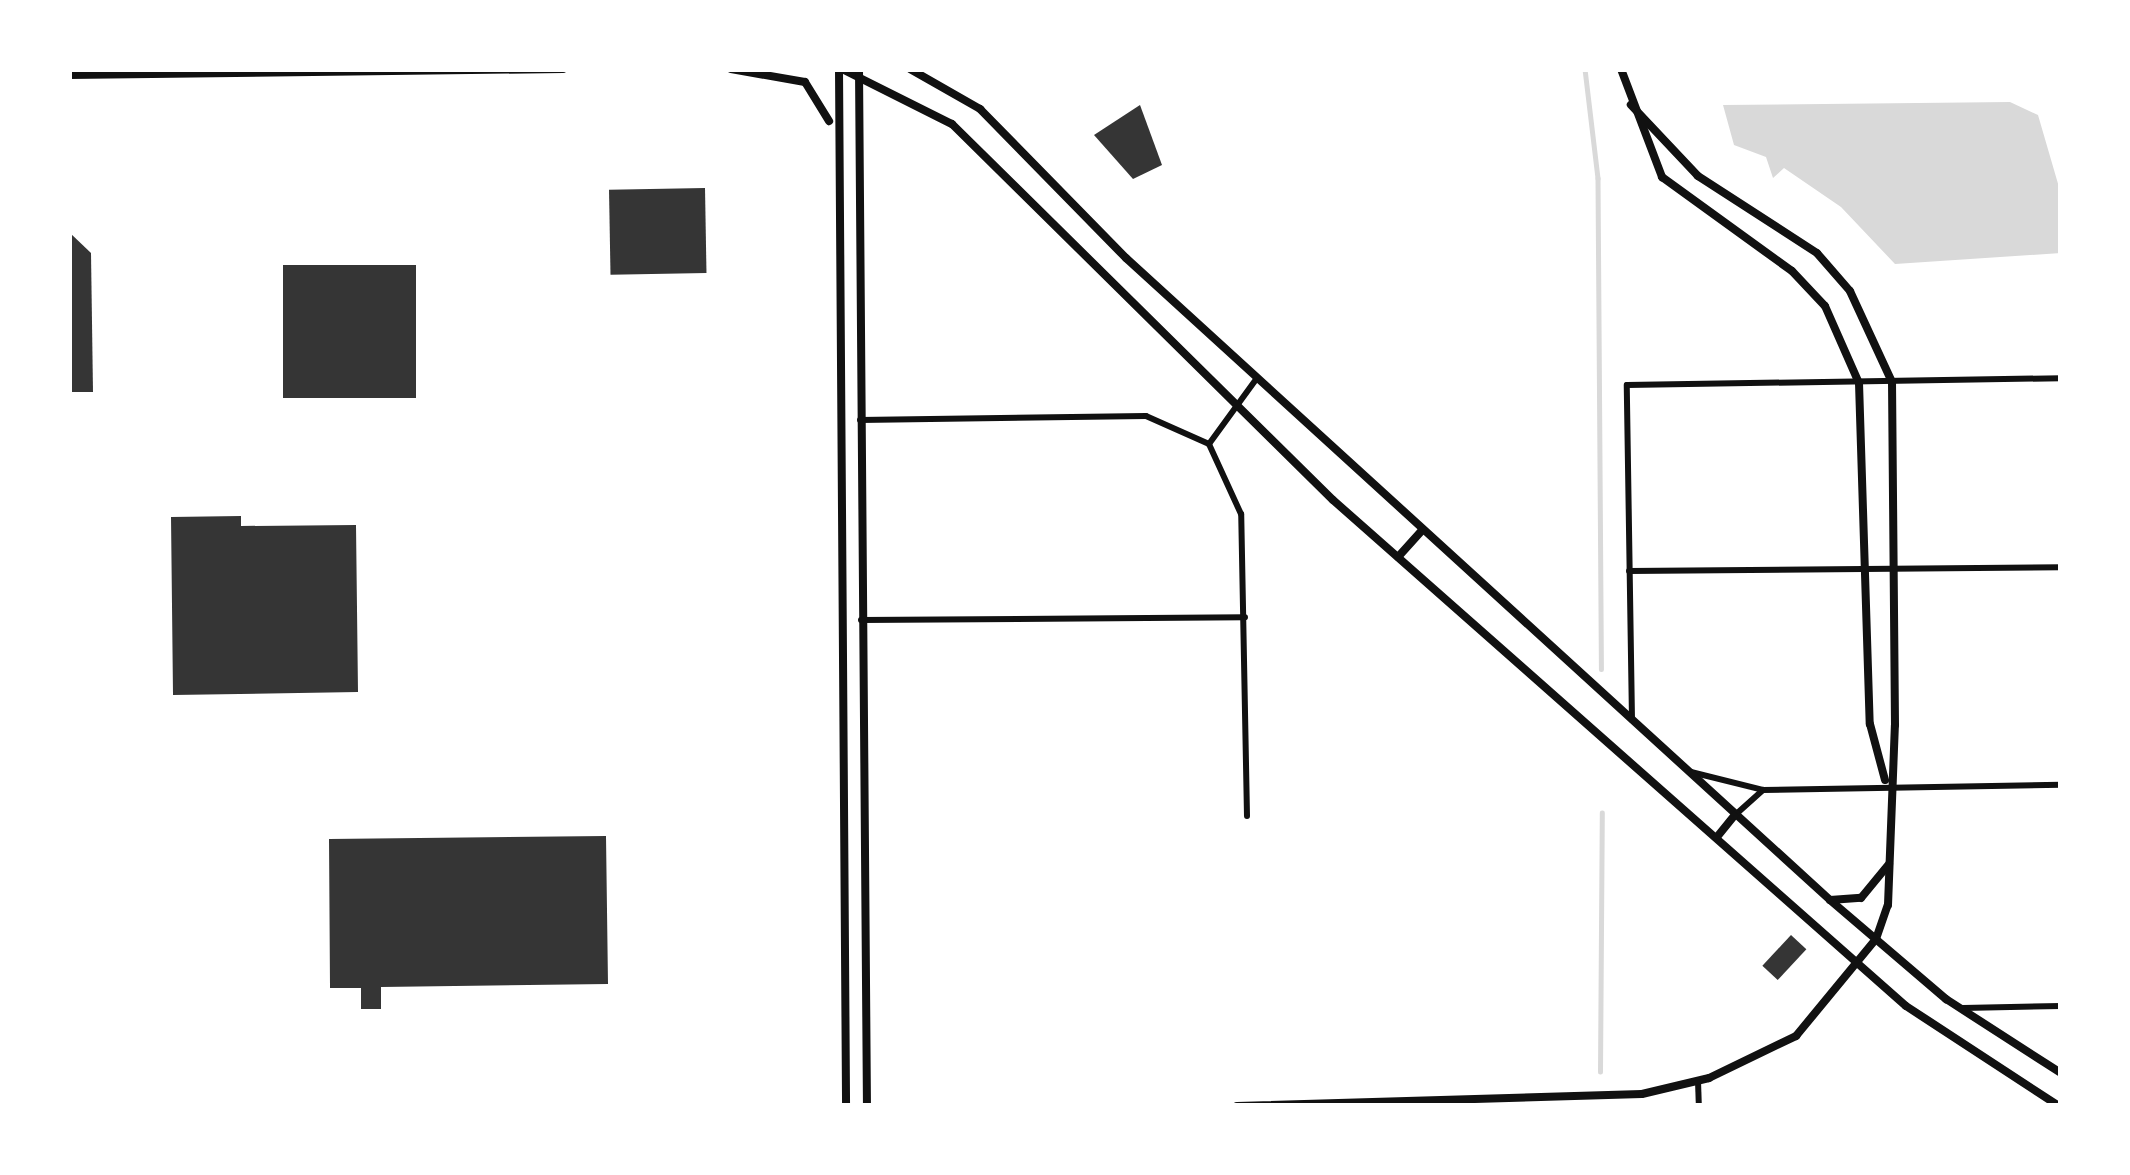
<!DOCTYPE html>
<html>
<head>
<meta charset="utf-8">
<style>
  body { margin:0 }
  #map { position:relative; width:2130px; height:1175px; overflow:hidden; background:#fff; font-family:Rubik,sans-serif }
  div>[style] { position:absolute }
  .water>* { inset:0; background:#d9d9d9 }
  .stream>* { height:4.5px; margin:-2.25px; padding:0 2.25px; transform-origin:2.25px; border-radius:2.25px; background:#d9d9d9 }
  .building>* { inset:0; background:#353535; transform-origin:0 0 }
  .minor>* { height:6px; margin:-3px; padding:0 3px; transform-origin:3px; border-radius:3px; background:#111 }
  .tertiary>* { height:8px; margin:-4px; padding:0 4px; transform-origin:4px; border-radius:4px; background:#111 }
  .secondary>* { height:8px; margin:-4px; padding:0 4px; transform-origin:4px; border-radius:4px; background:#111 }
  span { translate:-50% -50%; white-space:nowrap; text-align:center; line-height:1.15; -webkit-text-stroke:10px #fff; paint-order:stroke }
  .frame { position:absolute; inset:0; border:72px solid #fff; pointer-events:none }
</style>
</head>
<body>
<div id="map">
  <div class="water">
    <i style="clip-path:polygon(2010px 102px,2038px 115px,2061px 194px,2061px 253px,1895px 264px,1841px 207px,1784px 168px,1773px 178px,1766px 157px,1734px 145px,1723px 105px)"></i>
  </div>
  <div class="stream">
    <i style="left:1585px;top:69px;width:110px;rotate:83.2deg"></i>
    <i style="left:1598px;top:178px;width:491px;rotate:89.6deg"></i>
    <i style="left:1600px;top:1072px;width:259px;rotate:-89.6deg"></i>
  </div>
  <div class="building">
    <i style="clip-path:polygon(1140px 105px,1162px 165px,1133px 179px,1094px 135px)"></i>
    <i style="left:705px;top:188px;width:85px;height:96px;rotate:89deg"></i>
    <i style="clip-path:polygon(69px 232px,91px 253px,93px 392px,69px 392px)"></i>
    <i style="left:416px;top:265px;width:133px;height:133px;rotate:90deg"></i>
    <i style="clip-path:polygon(241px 516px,241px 526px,356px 525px,358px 692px,173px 695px,171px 517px)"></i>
    <i style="clip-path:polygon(606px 836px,608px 984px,381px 987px,381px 1009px,361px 1009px,361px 988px,330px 988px,329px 839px)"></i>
    <i style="left:1791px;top:935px;width:21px;height:42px;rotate:43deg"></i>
  </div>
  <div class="minor">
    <i style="left:860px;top:420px;width:286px;rotate:-0.8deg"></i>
    <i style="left:1146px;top:416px;width:69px;rotate:24deg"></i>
    <i style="left:1629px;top:571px;width:432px;rotate:-0.5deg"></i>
    <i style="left:861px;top:620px;width:384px;rotate:-0.4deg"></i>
    <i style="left:1632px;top:720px;width:335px;rotate:-90.9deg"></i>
    <i style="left:1627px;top:385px;width:434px;rotate:-0.9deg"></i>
    <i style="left:1691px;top:772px;width:74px;rotate:14deg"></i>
    <i style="left:1247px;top:816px;width:302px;rotate:-91.1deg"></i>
    <i style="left:1241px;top:514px;width:77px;rotate:-114.6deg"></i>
    <i style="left:1209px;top:444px;width:82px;rotate:-54deg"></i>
    <i style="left:1734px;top:816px;width:39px;rotate:-42deg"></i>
    <i style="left:1763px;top:790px;width:298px;rotate:-1deg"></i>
    <i style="left:1963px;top:1008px;width:98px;rotate:-1.2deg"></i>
    <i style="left:1698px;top:1081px;width:25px;rotate:88deg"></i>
  </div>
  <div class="tertiary">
    <i style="left:1621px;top:69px;width:116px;rotate:69.2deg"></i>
    <i style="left:1662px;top:177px;width:160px;rotate:35.9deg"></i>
    <i style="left:1792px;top:271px;width:48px;rotate:46.7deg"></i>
    <i style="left:1825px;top:306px;width:84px;rotate:66.2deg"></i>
    <i style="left:1859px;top:383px;width:341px;rotate:88.2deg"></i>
    <i style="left:1870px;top:724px;width:58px;rotate:75deg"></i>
    <i style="left:1237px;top:1106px;width:405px;rotate:-1.7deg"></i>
    <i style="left:1642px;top:1094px;width:69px;rotate:-13.4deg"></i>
    <i style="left:1709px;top:1078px;width:97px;rotate:-25.8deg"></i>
    <i style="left:1796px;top:1036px;width:126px;rotate:-50.5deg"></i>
    <i style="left:1876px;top:939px;width:36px;rotate:-71deg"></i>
    <i style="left:1888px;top:905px;width:180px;rotate:-87.8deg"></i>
    <i style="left:1895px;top:725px;width:343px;rotate:-90.5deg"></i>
    <i style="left:1892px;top:382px;width:100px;rotate:-114.8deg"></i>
    <i style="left:1850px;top:291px;width:50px;rotate:-131deg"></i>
    <i style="left:1817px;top:253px;width:142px;rotate:-147.1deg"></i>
    <i style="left:1698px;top:176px;width:98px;rotate:-133.3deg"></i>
  </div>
  <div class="secondary">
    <i style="left:731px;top:69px;width:75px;rotate:10deg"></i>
    <i style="left:805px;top:82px;width:46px;rotate:58.4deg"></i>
    <i style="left:839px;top:69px;width:1037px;rotate:89.61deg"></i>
    <i style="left:842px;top:69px;width:123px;rotate:26.6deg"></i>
    <i style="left:952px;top:124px;width:535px;rotate:44.62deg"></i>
    <i style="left:1333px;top:500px;width:764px;rotate:41.45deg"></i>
    <i style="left:1906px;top:1006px;width:183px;rotate:33.2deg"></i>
    <i style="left:859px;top:69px;width:1037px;rotate:89.56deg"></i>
    <i style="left:910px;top:69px;width:81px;rotate:29.7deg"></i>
    <i style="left:980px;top:109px;width:209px;rotate:45.6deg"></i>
    <i style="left:1126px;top:258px;width:953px;rotate:42.36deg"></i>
    <i style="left:1830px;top:900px;width:153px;rotate:40.5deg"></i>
    <i style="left:1946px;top:999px;width:137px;rotate:32.8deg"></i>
    <i style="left:69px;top:75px;width:494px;rotate:-0.7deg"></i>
    <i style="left:1398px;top:557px;width:36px;rotate:-48deg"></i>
    <i style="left:1717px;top:837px;width:27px;rotate:-51deg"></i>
    <i style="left:1830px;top:900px;width:31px;rotate:-4deg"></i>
    <i style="left:1861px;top:898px;width:44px;rotate:-50.5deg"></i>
  </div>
  <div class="frame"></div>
</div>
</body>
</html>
